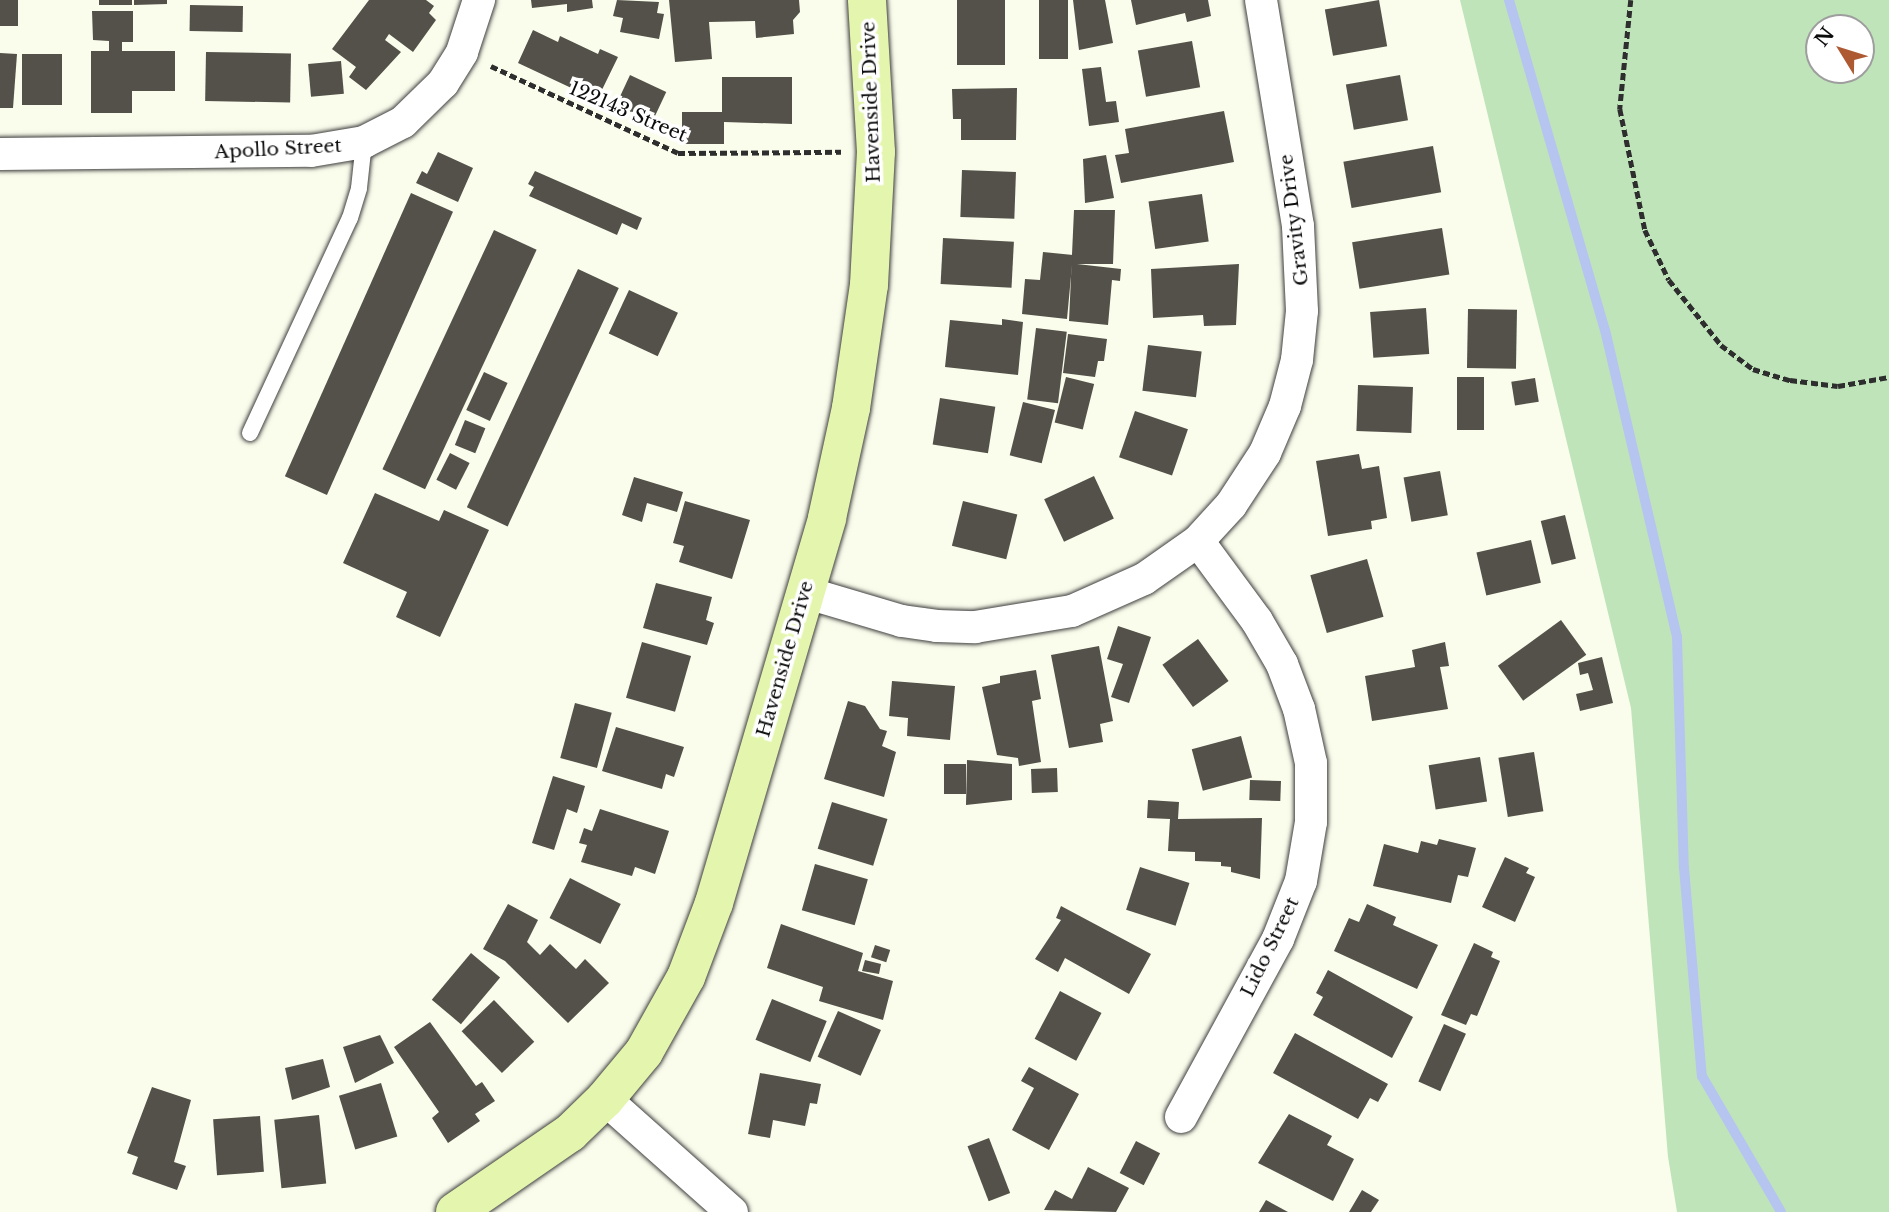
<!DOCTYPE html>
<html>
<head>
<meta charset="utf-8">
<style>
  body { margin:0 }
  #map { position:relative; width:1889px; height:1212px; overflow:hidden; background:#fafdec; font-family:"Libre Baskerville",serif }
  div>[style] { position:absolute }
  .green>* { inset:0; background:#c0e4ba }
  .stream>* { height:10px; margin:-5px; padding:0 5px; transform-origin:5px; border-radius:5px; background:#b6c5ef }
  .building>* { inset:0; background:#535149; transform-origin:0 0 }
  .path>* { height:4.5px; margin-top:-2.25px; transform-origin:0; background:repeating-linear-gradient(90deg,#2e2e2e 0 7px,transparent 0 10.5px) }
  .roads { filter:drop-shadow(0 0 2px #3f3f3f) drop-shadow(0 0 2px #3f3f3f) }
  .lane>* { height:16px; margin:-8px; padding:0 8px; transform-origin:8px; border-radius:8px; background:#fff }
  .street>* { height:32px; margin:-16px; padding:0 16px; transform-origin:16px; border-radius:16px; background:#fff }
  .secondary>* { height:38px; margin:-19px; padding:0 19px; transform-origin:19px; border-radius:19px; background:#e4f6ae }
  span { translate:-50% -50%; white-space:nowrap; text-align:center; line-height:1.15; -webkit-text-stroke:7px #fff; paint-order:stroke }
  .street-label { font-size:19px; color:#0c0c0c }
  .north { position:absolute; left:1805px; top:14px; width:70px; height:70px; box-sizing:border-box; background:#fff; border:2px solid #9e9e9e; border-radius:50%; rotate:308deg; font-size:19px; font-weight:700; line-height:28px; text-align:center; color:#0c0c0c }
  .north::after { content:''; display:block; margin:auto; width:24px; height:32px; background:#ad5a33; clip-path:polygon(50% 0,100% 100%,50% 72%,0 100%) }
</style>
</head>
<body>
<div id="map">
  <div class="green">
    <i style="clip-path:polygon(evenodd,1460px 0,1889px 0,1889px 1212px,1677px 1212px,1668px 1157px,1631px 708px,1460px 0,1819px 28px,1861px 28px,1861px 70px,1819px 70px,1819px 28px)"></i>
  </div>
  <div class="stream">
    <i style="left:1509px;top:0;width:344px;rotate:73.8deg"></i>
    <i style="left:1605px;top:330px;width:315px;rotate:76.8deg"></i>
    <i style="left:1677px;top:637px;width:231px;rotate:88.3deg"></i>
    <i style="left:1684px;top:868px;width:209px;rotate:85.1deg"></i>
    <i style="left:1702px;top:1076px;width:157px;rotate:59.8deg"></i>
  </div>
  <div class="building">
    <i style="left:0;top:0;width:18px;height:26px"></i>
    <i style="left:99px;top:0;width:33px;height:5px"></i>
    <i style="clip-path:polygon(134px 0,167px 0,167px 4px,134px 5px)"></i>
    <i style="clip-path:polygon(369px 0,426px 0,434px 6px,429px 13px,436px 20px,413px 52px,389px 34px,385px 40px,401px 52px,366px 90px,349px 77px,356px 67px,332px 49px)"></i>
    <i style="clip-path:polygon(531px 0,592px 0,593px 8px,567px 12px,567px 4px,532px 8px)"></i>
    <i style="clip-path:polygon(617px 0,659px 2px,657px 13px,664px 14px,659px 39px,620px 32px,623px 18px,613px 16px)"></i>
    <i style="clip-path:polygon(669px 0,799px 0,800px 12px,793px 20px,794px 34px,756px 38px,755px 21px,709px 22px,712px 59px,675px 62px)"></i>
    <i style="left:957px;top:0;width:48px;height:65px"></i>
    <i style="left:1039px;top:0;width:29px;height:59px"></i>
    <i style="clip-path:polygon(1073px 0,1105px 0,1113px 43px,1079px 50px)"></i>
    <i style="clip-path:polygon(1131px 0,1208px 0,1211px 16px,1187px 22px,1185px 13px,1136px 25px)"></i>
    <i style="left:1379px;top:0;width:47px;height:55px;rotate:80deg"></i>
    <i style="left:190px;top:5px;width:53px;height:26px;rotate:1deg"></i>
    <i style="clip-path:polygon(92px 11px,133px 11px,133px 42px,122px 42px,122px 51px,175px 51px,175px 91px,132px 91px,132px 113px,91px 113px,91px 51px,109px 51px,109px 41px,93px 40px)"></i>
    <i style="clip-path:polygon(533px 30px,558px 42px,560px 36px,598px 54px,600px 49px,618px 57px,597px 100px,518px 63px)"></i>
    <i style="left:1192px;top:41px;width:47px;height:55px;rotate:80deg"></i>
    <i style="left:206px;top:52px;width:85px;height:49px;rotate:1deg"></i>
    <i style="clip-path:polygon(0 53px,17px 54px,13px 108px,0 108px)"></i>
    <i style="left:22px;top:54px;width:40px;height:51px"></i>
    <i style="left:341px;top:61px;width:33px;height:33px;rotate:85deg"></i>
    <i style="clip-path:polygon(1101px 67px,1106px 102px,1116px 101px,1119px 122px,1089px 126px,1082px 69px)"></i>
    <i style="left:630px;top:75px;width:40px;height:33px;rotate:25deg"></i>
    <i style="left:1400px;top:75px;width:46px;height:55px;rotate:80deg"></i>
    <i style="clip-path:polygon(722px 77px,792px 77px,792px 124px,724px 122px,724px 144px,682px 144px,682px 112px,722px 112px)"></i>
    <i style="clip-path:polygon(1017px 88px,1016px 140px,961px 140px,961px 119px,953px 119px,952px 89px)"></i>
    <i style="clip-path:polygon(1224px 111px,1234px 162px,1121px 183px,1115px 155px,1129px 153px,1125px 129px)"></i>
    <i style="left:1433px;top:146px;width:47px;height:91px;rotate:80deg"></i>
    <i style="clip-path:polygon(438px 152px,473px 168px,458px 202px,416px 183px,422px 171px,427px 174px)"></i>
    <i style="clip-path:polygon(1106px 155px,1114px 198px,1085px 203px,1083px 159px)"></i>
    <i style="left:962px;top:170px;width:54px;height:47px;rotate:2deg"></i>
    <i style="clip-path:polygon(535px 171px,642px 218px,637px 230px,622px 223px,617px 235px,529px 196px,534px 187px,528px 184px)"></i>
    <i style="left:411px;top:193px;width:46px;height:310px;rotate:24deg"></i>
    <i style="left:1202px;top:194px;width:48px;height:54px;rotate:82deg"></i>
    <i style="clip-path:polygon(1074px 210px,1115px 210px,1113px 264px,1077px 264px,1121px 269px,1120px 281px,1112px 280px,1108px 325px,1069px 321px)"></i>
    <i style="left:1442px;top:228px;width:47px;height:91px;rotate:81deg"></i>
    <i style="left:494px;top:230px;width:47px;height:264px;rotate:25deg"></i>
    <i style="left:943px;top:238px;width:71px;height:46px;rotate:3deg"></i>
    <i style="clip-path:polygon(1043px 252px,1073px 255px,1067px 319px,1022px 314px,1025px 279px,1040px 280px)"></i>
    <i style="clip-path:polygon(1239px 264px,1236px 325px,1204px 326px,1203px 315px,1153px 318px,1151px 269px)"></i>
    <i style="left:578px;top:269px;width:45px;height:263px;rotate:25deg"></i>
    <i style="left:629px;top:290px;width:54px;height:48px;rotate:25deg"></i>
    <i style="left:1426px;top:308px;width:46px;height:56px;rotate:86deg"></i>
    <i style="left:1468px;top:309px;width:49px;height:59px;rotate:1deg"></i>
    <i style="clip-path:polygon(1002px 319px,1023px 322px,1018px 375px,945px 367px,950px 320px,1002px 325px)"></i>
    <i style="left:1036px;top:328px;width:31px;height:72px;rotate:7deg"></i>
    <i style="clip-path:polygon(1068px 334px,1107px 339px,1104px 361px,1098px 361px,1095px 377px,1063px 373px)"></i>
    <i style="left:1148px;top:345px;width:54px;height:46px;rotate:7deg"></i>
    <i style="left:484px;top:372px;width:26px;height:42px;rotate:25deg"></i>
    <i style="left:1066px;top:377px;width:29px;height:47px;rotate:14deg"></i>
    <i style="left:1457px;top:377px;width:27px;height:53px"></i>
    <i style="left:1535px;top:378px;width:24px;height:24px;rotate:81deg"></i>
    <i style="left:1358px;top:385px;width:55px;height:46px;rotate:2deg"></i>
    <i style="left:940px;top:398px;width:56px;height:47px;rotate:9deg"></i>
    <i style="left:1023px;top:402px;width:33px;height:55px;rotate:14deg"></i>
    <i style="left:1135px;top:411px;width:56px;height:49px;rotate:19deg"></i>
    <i style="left:465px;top:420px;width:22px;height:27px;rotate:22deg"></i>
    <i style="left:450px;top:453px;width:22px;height:30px;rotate:27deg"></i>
    <i style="clip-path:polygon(1359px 454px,1362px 469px,1379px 466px,1387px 518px,1371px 521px,1372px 529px,1328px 536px,1316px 461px)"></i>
    <i style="left:1440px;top:471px;width:45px;height:37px;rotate:80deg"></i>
    <i style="left:1094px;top:476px;width:47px;height:55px;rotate:65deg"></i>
    <i style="clip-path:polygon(634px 477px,683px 492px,677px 512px,647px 503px,642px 522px,622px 515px)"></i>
    <i style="clip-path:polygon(375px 493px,439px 521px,444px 510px,489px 530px,440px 637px,396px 617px,407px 592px,343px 563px)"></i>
    <i style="clip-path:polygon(685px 501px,750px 520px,732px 579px,679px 562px,684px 546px,673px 543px)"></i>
    <i style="left:963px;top:501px;width:56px;height:46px;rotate:14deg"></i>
    <i style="left:1565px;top:515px;width:45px;height:25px;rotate:76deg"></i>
    <i style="left:1531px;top:540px;width:44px;height:56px;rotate:77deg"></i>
    <i style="left:1367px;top:559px;width:60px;height:59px;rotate:74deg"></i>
    <i style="clip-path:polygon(656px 583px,712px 597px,706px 620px,714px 623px,707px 645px,643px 628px)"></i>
    <i style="left:1561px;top:620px;width:43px;height:78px;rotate:54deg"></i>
    <i style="clip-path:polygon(1118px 626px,1151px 637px,1129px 703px,1111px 697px,1123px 664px,1107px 659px)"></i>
    <i style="left:1198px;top:639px;width:52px;height:44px;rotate:54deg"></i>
    <i style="left:642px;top:642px;width:51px;height:58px;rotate:16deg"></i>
    <i style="clip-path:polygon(1445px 642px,1449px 666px,1440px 667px,1448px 709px,1372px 721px,1365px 676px,1415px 667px,1412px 650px)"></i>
    <i style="clip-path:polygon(1099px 646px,1113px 721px,1100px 724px,1103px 742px,1069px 748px,1051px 655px)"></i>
    <i style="clip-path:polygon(1602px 657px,1613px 703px,1580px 711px,1576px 694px,1593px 690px,1588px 673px,1580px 675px,1578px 663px)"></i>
    <i style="clip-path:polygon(1036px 670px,1041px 699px,1032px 701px,1041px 762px,1019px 766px,1018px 758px,997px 755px,982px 687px,1000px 683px,1000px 676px)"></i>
    <i style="clip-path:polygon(892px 681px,955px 686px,950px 740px,907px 736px,908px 718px,889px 716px)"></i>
    <i style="clip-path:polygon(848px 701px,865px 706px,880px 729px,887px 731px,882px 746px,896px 752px,884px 797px,824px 779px)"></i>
    <i style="left:575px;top:703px;width:38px;height:57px;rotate:15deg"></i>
    <i style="clip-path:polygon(616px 727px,684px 747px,674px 777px,666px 774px,662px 789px,602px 771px)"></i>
    <i style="left:1241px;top:736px;width:43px;height:51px;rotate:75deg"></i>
    <i style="left:1534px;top:752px;width:60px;height:36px;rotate:81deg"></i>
    <i style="left:1480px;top:757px;width:45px;height:52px;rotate:81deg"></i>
    <i style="clip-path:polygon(967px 760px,1012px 764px,1012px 800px,966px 805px)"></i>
    <i style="left:944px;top:764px;width:22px;height:30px"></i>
    <i style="left:1057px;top:768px;width:24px;height:26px;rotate:88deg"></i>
    <i style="clip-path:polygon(553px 776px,585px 786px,577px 813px,567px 809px,554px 850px,532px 843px)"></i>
    <i style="left:1250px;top:780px;width:31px;height:20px;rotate:2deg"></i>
    <i style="clip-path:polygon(1148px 800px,1179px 802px,1178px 819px,1262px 818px,1260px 879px,1231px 872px,1231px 867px,1221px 866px,1221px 862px,1195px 861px,1195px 852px,1168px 851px,1170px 819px,1147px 818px)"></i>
    <i style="left:832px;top:802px;width:58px;height:49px;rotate:17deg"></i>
    <i style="clip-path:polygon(600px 809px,669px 831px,655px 874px,635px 867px,632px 876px,581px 862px,587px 845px,579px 843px,584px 828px,592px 831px)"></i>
    <i style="clip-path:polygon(1439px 839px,1476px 848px,1468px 877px,1458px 875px,1451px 903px,1373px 886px,1384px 844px,1418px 853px,1421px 841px,1437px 845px)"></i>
    <i style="clip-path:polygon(1505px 857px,1529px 868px,1526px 873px,1535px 877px,1515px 922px,1482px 907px)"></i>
    <i style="left:815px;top:864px;width:55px;height:48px;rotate:16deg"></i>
    <i style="left:1140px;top:867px;width:52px;height:45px;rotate:18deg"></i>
    <i style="left:570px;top:878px;width:57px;height:45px;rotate:27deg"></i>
    <i style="clip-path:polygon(508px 904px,538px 920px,527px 942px,540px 955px,550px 944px,576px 969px,585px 959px,609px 983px,568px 1023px,505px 961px,483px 949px)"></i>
    <i style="clip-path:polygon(1367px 904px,1396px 917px,1393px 925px,1438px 945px,1417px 989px,1334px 951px,1349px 918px,1359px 922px)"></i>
    <i style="clip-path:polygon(1061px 906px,1151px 954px,1129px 994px,1065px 958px,1058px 972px,1035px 959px,1061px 920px,1056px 918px)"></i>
    <i style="clip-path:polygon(781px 924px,863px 953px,858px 971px,893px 981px,883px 1020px,819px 1001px,823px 987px,767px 968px)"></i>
    <i style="clip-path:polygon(1474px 943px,1493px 952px,1491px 957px,1500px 961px,1477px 1016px,1471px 1014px,1466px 1025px,1441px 1015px)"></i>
    <i style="left:875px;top:945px;width:16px;height:13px;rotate:18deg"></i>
    <i style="left:471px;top:953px;width:38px;height:61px;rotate:40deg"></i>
    <i style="clip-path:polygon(865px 960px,881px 964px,879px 974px,862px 971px)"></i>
    <i style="clip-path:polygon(1328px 970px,1413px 1017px,1392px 1058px,1313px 1015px,1323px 997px,1316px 993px)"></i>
    <i style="left:1060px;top:991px;width:47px;height:54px;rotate:28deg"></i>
    <i style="left:772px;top:999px;width:59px;height:44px;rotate:22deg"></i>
    <i style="left:494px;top:1000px;width:58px;height:45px;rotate:46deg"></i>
    <i style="left:838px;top:1011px;width:47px;height:50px;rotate:24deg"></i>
    <i style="clip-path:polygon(430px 1022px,476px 1086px,482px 1082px,495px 1101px,475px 1114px,480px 1121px,448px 1143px,432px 1118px,439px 1112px,394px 1047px)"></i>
    <i style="left:1444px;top:1024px;width:24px;height:63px;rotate:24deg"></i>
    <i style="clip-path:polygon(1295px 1033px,1388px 1084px,1378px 1102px,1370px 1098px,1358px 1119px,1273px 1073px)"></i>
    <i style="clip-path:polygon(380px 1035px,394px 1063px,355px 1083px,343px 1047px)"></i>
    <i style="clip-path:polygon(323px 1059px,330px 1087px,292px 1100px,285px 1068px)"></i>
    <i style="clip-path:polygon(1029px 1067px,1079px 1094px,1049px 1150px,1012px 1130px,1034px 1088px,1021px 1081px)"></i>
    <i style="clip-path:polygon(760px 1073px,821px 1084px,817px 1104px,810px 1103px,805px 1126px,773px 1120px,770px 1138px,748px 1134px)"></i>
    <i style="left:381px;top:1083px;width:56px;height:44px;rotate:73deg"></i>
    <i style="clip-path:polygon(152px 1087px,191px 1100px,174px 1162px,186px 1166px,177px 1190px,132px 1174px,138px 1157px,127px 1153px)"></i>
    <i style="clip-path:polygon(1289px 1114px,1332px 1136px,1327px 1145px,1354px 1159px,1333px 1201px,1258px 1163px)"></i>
    <i style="left:319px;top:1115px;width:69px;height:45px;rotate:84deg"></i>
    <i style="left:260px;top:1116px;width:56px;height:47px;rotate:86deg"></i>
    <i style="left:989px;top:1138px;width:59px;height:23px;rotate:69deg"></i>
    <i style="left:1136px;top:1141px;width:27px;height:36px;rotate:27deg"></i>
    <i style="clip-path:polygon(1088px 1167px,1129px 1188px,1116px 1212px,1044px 1210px,1055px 1190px,1072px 1199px)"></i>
    <i style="clip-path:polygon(1362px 1190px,1379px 1200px,1371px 1212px,1349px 1212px)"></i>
    <i style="clip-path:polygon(1266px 1200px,1288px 1212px,1259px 1212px)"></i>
  </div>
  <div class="path">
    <i style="left:1631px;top:0;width:110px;rotate:95.8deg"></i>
    <i style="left:1620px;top:109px;width:124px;rotate:78.3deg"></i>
    <i style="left:1645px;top:230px;width:55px;rotate:64.4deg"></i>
    <i style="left:1669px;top:280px;width:83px;rotate:51.3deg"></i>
    <i style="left:1721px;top:345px;width:40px;rotate:37deg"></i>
    <i style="left:1753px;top:369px;width:39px;rotate:17deg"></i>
    <i style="left:1790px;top:380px;width:48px;rotate:7.1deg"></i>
    <i style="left:1838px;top:386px;width:52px;rotate:-10deg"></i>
    <i style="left:491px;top:66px;width:206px;rotate:24.9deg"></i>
    <i style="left:678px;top:153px;width:163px;rotate:-0.4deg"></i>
  </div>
  <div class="roads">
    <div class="lane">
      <i style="left:250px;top:433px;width:237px;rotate:-65.1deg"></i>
      <i style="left:350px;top:218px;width:31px;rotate:-73deg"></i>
      <i style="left:359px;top:188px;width:46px;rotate:-83.8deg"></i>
    </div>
    <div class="street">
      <i style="left:0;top:154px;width:311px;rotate:-0.6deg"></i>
      <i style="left:311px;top:151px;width:54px;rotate:-9.6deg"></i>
      <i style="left:364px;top:142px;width:44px;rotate:-27.1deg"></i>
      <i style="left:403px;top:122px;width:56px;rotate:-44.3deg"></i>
      <i style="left:443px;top:83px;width:36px;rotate:-58deg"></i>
      <i style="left:462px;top:52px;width:55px;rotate:-71.9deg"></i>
      <i style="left:804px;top:592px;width:102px;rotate:16.5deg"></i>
      <i style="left:902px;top:621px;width:35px;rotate:8deg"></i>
      <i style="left:937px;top:626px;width:38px;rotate:2deg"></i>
      <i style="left:975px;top:627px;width:98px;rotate:-9.4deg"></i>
      <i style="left:1072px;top:611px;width:79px;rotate:-24deg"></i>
      <i style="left:1144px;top:579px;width:66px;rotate:-35.1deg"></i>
      <i style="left:1198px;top:541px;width:49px;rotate:-47.5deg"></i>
      <i style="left:1231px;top:505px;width:62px;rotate:-56.8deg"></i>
      <i style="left:1265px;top:453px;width:51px;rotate:-66.9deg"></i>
      <i style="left:1285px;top:406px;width:48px;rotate:-75.4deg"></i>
      <i style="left:1297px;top:360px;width:49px;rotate:-84.2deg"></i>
      <i style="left:1302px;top:311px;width:85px;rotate:-92.7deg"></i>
      <i style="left:1298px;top:226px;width:229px;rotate:-99.3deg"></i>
      <i style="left:605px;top:1099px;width:170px;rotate:41.7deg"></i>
      <i style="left:1181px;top:1117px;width:203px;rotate:-61.4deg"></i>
      <i style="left:1278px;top:939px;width:62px;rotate:-68.4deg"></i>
      <i style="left:1301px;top:881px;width:60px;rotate:-80.4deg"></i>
      <i style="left:1311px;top:822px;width:59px;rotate:-90deg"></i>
      <i style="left:1311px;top:763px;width:55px;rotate:-102.5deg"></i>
      <i style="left:1299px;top:709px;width:48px;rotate:-110.7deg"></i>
      <i style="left:1282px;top:664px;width:50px;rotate:-120.2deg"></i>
      <i style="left:1257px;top:621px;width:99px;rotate:-126.4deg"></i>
    </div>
    <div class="secondary">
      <i style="left:455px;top:1212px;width:140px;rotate:-34.5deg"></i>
      <i style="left:570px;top:1133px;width:49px;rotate:-44.2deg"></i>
      <i style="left:605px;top:1099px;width:61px;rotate:-50.3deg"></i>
      <i style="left:644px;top:1052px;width:86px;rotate:-60.8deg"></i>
      <i style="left:686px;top:977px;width:79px;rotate:-69.3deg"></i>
      <i style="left:714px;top:903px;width:401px;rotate:-73.6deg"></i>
      <i style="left:827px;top:518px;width:113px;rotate:-77.7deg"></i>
      <i style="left:851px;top:408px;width:124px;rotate:-81.7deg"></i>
      <i style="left:869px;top:285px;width:133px;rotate:-87deg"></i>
      <i style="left:876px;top:152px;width:152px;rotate:-93.4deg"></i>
    </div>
  </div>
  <div class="street-label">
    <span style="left:871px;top:102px;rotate:-92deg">Havenside Drive</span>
    <span style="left:628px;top:112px;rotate:23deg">122143 Street</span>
    <span style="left:278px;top:149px;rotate:-3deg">Apollo Street</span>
    <span style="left:1294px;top:220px;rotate:-97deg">Gravity Drive</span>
    <span style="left:785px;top:659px;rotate:-74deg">Havenside Drive</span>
    <span style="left:1270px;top:947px;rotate:-64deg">Lido Street</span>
  </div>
  <div class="north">N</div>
</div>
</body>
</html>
